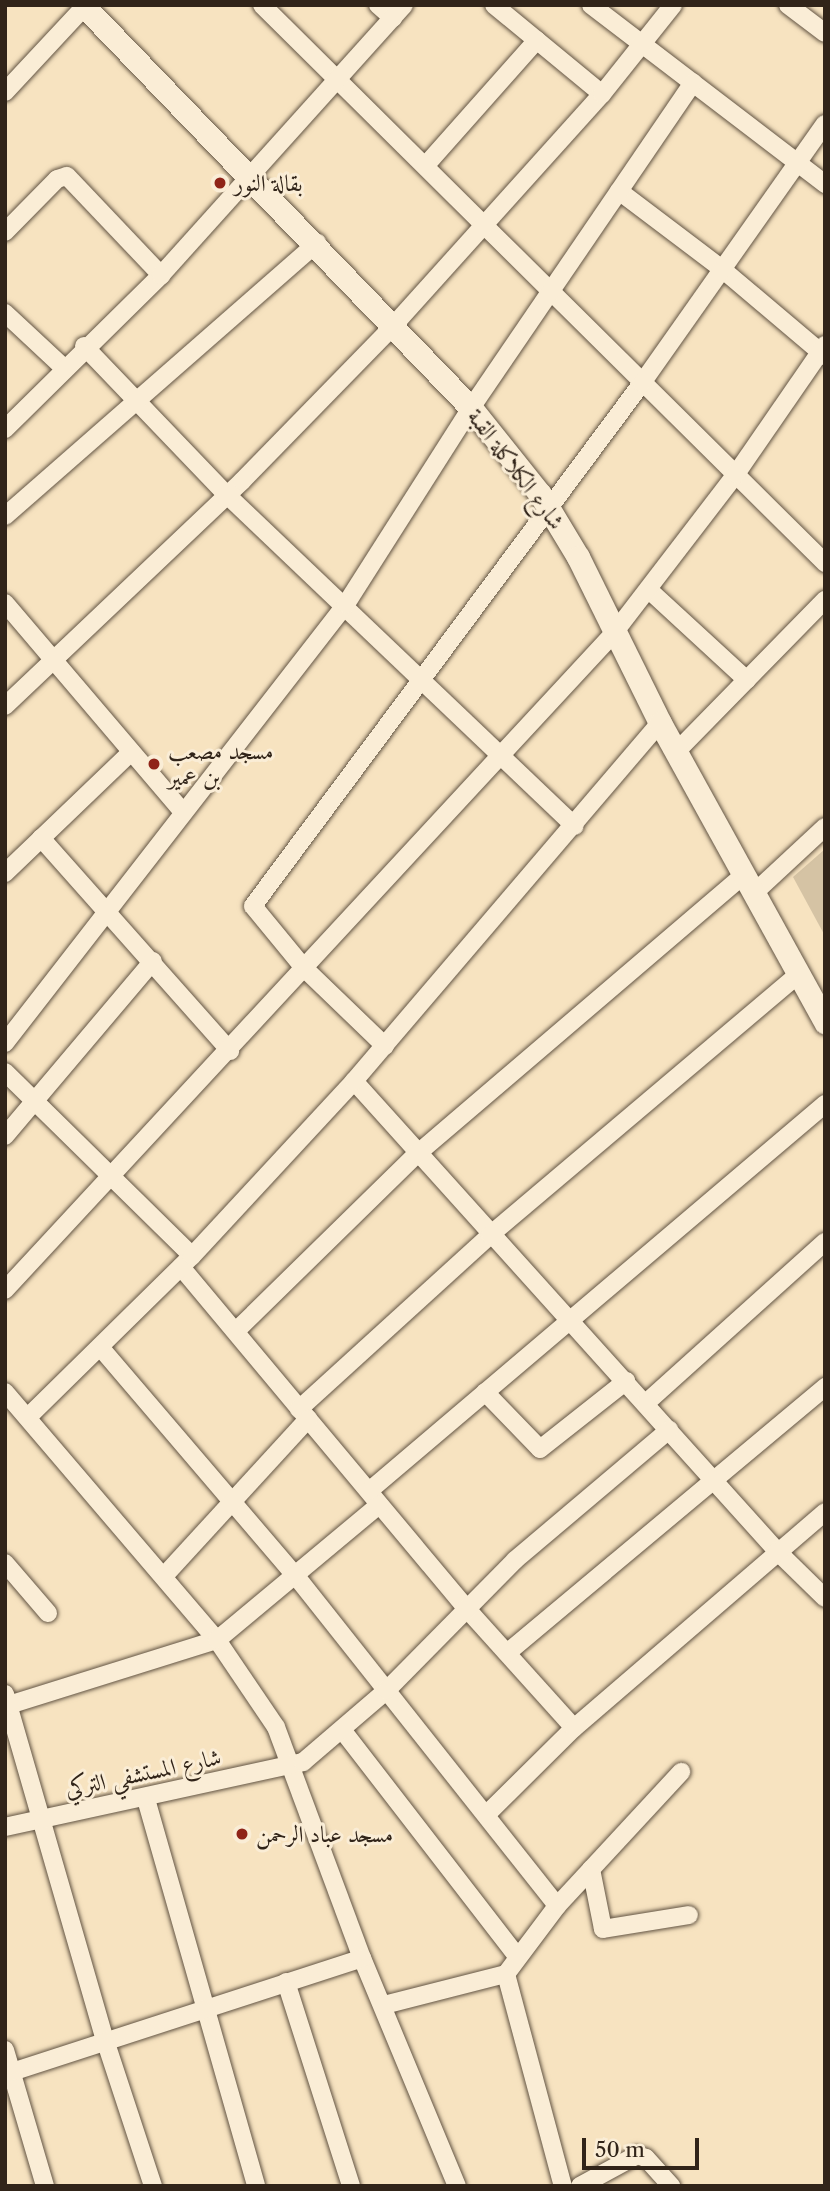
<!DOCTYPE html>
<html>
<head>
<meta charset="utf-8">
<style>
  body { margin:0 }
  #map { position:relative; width:830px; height:2191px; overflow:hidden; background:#f7e3c0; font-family:"Libre Caslon Text",Amiri,serif }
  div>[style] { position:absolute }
  .green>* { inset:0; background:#d5c3a4 }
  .roads { filter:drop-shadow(0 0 2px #625443) drop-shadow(0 0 2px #625443) }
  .minor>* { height:18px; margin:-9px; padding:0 9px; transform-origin:9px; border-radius:9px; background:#faedd6 }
  .tertiary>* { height:23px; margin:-11.5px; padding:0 11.5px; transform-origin:11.5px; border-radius:11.5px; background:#faedd6 }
  .dots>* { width:19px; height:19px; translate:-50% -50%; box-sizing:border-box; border:4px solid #faedd6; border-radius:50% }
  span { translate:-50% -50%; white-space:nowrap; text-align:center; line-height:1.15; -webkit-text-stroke:6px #faedd6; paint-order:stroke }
  .poi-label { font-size:23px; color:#312419 }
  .left { translate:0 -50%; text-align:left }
  .street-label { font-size:23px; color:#312419 }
  .frame { position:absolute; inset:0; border:7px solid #312419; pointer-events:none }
  .scale { position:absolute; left:582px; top:2138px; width:117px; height:32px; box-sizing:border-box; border:4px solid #312419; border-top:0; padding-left:9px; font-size:21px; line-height:24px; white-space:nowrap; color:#312419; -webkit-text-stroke:5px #faedd6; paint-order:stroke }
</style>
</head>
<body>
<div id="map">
  <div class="green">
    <i style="clip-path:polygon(825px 849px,825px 936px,793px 877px)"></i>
  </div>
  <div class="roads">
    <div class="minor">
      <i style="left:262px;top:5px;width:793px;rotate:44.74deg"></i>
      <i style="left:378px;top:5px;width:20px;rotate:41deg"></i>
      <i style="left:494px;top:5px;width:140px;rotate:39.5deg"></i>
      <i style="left:591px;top:5px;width:295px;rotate:37.4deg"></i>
      <i style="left:788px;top:5px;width:46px;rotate:37.1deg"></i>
      <i style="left:5px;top:92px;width:119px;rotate:-47deg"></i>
      <i style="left:426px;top:165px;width:167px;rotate:-48.4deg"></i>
      <i style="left:619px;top:191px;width:129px;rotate:37.1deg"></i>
      <i style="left:722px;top:269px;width:135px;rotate:40.2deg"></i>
      <i style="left:5px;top:232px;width:74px;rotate:-45.5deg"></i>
      <i style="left:57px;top:179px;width:10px;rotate:-17deg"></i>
      <i style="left:67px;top:176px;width:137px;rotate:46.5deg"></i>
      <i style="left:5px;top:313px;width:79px;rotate:43deg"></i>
      <i style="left:84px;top:346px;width:207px;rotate:46.2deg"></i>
      <i style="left:227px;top:495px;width:480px;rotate:43.6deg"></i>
      <i style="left:5px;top:429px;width:219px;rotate:-44.6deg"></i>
      <i style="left:161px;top:275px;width:363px;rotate:-48deg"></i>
      <i style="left:5px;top:516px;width:415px;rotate:-41.2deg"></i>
      <i style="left:649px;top:590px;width:133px;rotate:42.6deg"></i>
      <i style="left:5px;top:603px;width:275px;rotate:49.6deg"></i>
      <i style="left:5px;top:706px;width:327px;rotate:-43.5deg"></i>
      <i style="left:242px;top:481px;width:216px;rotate:-45.7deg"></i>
      <i style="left:393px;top:326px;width:312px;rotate:-48deg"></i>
      <i style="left:602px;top:94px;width:114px;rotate:-51.4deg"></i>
      <i style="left:676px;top:752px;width:213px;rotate:-45.6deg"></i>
      <i style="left:41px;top:838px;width:285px;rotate:48.4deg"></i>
      <i style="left:5px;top:873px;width:175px;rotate:-43.8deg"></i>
      <i style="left:754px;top:893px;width:97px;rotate:-42.9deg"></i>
      <i style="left:5px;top:1043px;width:556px;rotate:-52.16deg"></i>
      <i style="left:346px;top:604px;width:232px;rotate:-57.5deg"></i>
      <i style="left:471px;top:408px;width:394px;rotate:-55.7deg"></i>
      <i style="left:385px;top:1046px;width:112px;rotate:-136.1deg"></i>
      <i style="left:304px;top:968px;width:80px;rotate:-129.4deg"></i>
      <i style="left:253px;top:906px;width:652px;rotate:-53.36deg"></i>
      <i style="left:642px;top:383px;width:317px;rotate:-54.8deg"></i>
      <i style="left:5px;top:1072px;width:262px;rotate:44.5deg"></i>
      <i style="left:354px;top:1081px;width:632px;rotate:48.01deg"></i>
      <i style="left:777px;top:1551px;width:67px;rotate:44.4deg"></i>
      <i style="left:5px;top:1136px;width:229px;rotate:-49.8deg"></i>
      <i style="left:181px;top:1267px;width:444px;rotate:50.1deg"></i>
      <i style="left:466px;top:1608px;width:161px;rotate:48deg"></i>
      <i style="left:5px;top:1290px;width:896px;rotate:-47.17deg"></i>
      <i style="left:614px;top:633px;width:200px;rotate:-52.5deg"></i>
      <i style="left:736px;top:474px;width:157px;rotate:-55.4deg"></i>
      <i style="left:236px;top:1331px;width:253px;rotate:-44.4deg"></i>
      <i style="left:417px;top:1154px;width:430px;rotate:-40.5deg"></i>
      <i style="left:100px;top:1347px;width:300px;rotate:49.5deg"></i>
      <i style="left:295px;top:1575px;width:422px;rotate:51.6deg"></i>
      <i style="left:5px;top:1392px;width:326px;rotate:49.5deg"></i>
      <i style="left:217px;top:1640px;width:105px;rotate:55.9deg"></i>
      <i style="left:276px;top:1727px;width:246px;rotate:69.6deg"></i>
      <i style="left:362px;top:1958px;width:247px;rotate:67.4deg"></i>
      <i style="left:485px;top:1392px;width:79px;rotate:46deg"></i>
      <i style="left:540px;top:1449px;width:110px;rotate:-38.3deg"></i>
      <i style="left:646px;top:1403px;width:241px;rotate:-42deg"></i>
      <i style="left:299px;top:1409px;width:258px;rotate:-42.3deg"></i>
      <i style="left:490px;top:1235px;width:404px;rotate:-40.2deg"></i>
      <i style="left:28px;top:1417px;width:230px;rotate:-44.5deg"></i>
      <i style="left:192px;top:1256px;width:238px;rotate:-47.2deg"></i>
      <i style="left:354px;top:1081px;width:471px;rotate:-49.5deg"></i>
      <i style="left:369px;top:1491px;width:598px;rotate:-40.32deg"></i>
      <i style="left:5px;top:1563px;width:66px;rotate:49.3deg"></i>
      <i style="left:165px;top:1575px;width:212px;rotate:-47.5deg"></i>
      <i style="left:507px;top:1653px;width:415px;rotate:-39.9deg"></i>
      <i style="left:5px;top:1694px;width:363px;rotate:73.9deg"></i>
      <i style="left:106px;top:2043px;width:151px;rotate:71.8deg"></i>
      <i style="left:9px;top:1705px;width:218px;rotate:-17.4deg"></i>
      <i style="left:217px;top:1640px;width:211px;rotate:-39.8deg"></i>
      <i style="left:343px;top:1731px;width:284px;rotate:52.3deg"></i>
      <i style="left:146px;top:1799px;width:402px;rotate:74.1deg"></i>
      <i style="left:487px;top:1814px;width:122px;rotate:-44.7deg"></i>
      <i style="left:574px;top:1728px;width:331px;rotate:-40.7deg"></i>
      <i style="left:5px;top:1827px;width:305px;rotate:-12.3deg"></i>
      <i style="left:303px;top:1762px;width:111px;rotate:-40.6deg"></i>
      <i style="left:387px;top:1690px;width:182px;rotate:-45.4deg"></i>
      <i style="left:515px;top:1560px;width:202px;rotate:-40.2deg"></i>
      <i style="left:591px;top:1869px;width:61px;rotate:78.7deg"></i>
      <i style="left:603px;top:1929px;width:87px;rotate:-9.2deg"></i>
      <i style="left:506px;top:1974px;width:220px;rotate:75deg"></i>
      <i style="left:286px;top:1982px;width:214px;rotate:72.3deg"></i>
      <i style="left:384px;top:2005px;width:126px;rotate:-14.3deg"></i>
      <i style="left:506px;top:1974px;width:85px;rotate:-53.1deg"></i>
      <i style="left:557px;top:1906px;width:183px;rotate:-47.2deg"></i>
      <i style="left:5px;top:2050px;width:142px;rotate:73.6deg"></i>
      <i style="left:12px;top:2072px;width:368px;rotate:-18deg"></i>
      <i style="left:580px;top:2186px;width:65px;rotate:-28.5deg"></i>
      <i style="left:637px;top:2155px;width:9px;rotate:18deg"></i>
      <i style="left:646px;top:2158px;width:38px;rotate:48deg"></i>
    </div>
    <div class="tertiary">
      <i style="left:83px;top:5px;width:559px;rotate:46.09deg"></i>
      <i style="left:471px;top:408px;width:110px;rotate:51.3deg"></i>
      <i style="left:540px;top:494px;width:74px;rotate:58.9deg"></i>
      <i style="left:578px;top:557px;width:185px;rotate:63.7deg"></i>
      <i style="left:660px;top:723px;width:342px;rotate:61.1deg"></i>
    </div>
  </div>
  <div class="dots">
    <i style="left:220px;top:183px;background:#8f2418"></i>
    <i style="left:154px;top:764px;background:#8f2418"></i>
    <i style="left:242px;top:1834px;background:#8f2418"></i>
  </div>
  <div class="poi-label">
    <span class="left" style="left:234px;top:183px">بقالة النور</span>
    <span class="left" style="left:168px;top:764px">مسجد مصعب<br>بن عمير</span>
    <span class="left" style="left:256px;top:1834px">مسجد عباد الرحمن</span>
  </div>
  <div class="street-label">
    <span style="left:516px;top:469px;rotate:53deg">شارع الكلاكلة القبة</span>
    <span style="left:143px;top:1773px;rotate:-12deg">شارع المستشفي التركي</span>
  </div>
  <div class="frame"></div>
  <div class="scale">50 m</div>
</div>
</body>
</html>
